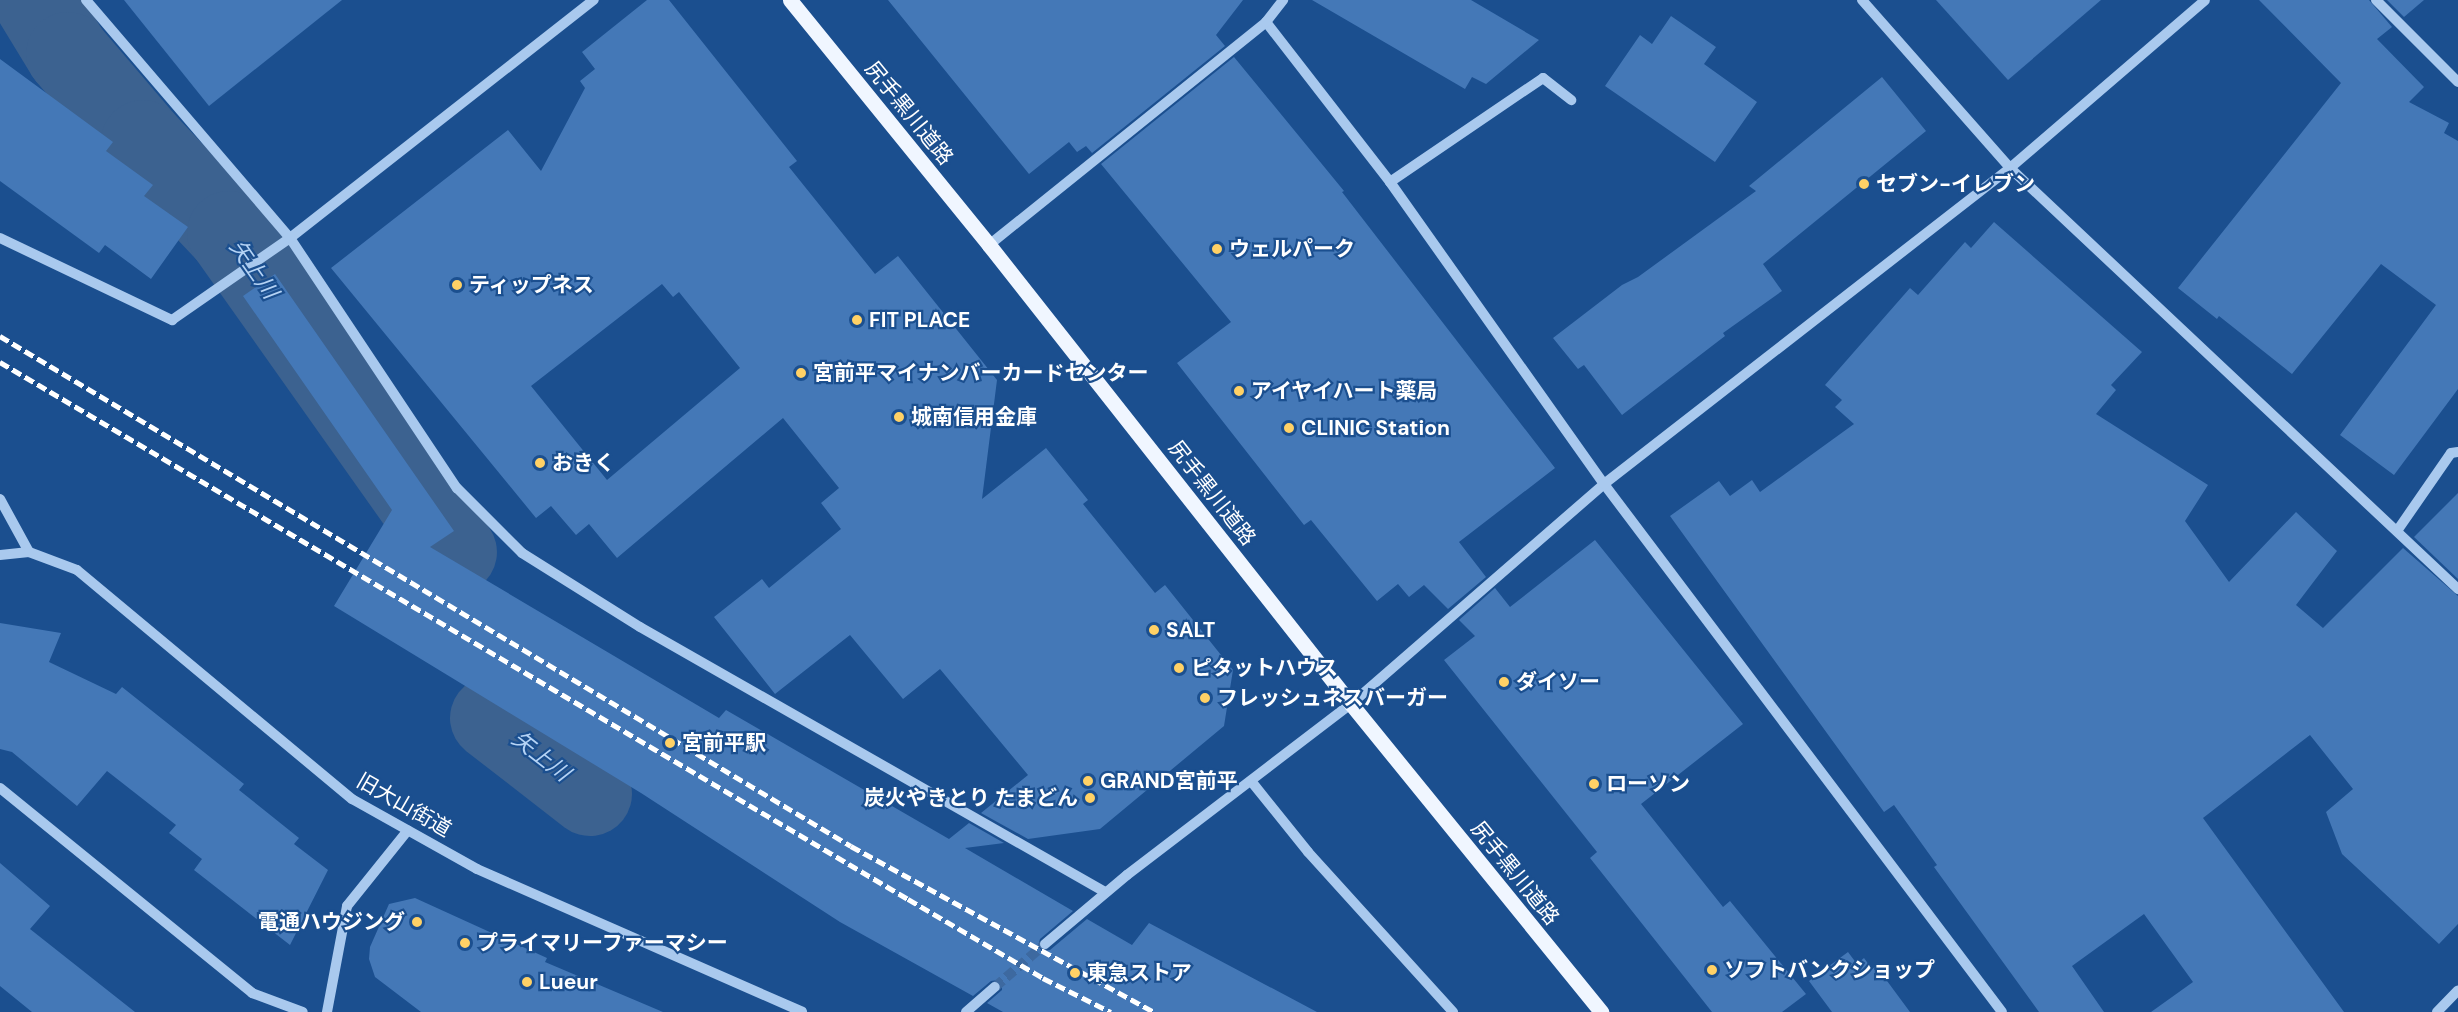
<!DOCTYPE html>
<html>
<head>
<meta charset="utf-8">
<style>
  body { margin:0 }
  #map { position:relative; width:2458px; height:1012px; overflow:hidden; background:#1b4f8f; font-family:"DM Sans","Noto Sans JP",sans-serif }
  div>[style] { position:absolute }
  .river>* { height:84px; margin:-42px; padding:0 42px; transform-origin:42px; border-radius:42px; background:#3c6290 }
  .building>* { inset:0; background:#4478b7 }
  .minor-tunnel>* { height:10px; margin-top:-5px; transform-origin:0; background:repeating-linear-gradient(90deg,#3d69a0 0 10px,transparent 0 15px) }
  .minor>* { height:10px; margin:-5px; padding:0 5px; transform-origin:5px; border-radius:5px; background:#a9c9ee }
  .major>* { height:15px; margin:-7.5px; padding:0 7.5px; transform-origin:7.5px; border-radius:7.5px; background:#f0f6ff }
  .rail>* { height:4.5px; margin-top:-2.25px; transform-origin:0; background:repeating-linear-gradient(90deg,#fff 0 10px,transparent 0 14.5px) }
  .dots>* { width:16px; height:16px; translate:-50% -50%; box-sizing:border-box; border:3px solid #1b4f8f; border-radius:50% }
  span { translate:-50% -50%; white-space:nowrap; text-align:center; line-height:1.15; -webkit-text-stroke:4.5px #1b4f8f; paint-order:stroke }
  .street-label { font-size:21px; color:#fff }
  .poi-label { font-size:21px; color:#fff; font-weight:700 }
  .left { translate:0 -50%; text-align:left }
  .right { translate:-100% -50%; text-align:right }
  .water-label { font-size:22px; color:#b5d3f5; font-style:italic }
</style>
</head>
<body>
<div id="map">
  <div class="river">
    <i style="left:35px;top:0;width:63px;rotate:58.6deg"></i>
    <i style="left:68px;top:54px;width:116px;rotate:49.6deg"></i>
    <i style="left:143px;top:142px;width:125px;rotate:46.6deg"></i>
    <i style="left:229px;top:233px;width:391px;rotate:54.7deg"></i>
    <i style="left:492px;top:718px;width:124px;rotate:37.8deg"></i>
  </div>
  <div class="building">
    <i style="clip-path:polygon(124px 0,342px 0,209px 106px)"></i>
    <i style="clip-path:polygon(evenodd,647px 0,669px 0,797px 161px,789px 167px,875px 274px,898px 256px,997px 380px,982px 499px,1046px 448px,1088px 500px,1083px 504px,1155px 593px,1165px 585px,1233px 670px,1224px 726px,1100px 829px,1028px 839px,981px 813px,1028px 775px,940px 669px,903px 699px,850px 635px,775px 694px,714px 617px,762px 579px,769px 588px,841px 529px,821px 503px,839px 488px,783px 418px,617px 558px,589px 524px,576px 535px,551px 506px,536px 518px,331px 268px,508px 130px,541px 171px,585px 88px,580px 81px,595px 69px,582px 52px,647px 0,662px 284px,673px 297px,679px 292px,740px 368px,607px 480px,531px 386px,662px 284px)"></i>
    <i style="clip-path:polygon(888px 0,1243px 0,1216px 35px,1225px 46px,1092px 153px,1086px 146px,1077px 152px,1069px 142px,1029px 174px)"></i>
    <i style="clip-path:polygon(1312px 0,1471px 0,1539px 40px,1486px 84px,1472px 77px,1465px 89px)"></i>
    <i style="clip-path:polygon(1936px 0,2101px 0,2008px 80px)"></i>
    <i style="clip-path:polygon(2259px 0,2369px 0,2392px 27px,2377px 39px,2424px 87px,2409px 102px,2449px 123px,2444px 133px,2458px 141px,2458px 389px,2394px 475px,2340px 435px,2436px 305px,2381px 264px,2292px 374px,2219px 316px,2217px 319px,2178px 288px,2341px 83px)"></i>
    <i style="clip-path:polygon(2387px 0,2424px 0,2404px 17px)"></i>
    <i style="clip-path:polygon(1671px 16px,1716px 47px,1704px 64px,1757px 102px,1715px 162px,1605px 86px,1640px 35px,1652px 44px)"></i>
    <i style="clip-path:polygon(1234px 57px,1344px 191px,1342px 192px,1555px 468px,1459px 542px,1486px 577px,1448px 609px,1424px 585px,1409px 597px,1398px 584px,1377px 601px,1311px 520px,1304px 525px,1177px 363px,1231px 322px,1101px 164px)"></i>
    <i style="clip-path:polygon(0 59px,113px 142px,106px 151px,153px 185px,144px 196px,188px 227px,151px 279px,105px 245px,99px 253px,0 181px)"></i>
    <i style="clip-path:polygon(1882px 77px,1926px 131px,1763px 264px,1782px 291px,1723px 333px,1725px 336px,1622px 415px,1584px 365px,1578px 369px,1553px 338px,1622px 285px,1638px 277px,1756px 191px,1749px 186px)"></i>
    <i style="clip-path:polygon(1994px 222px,2142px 352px,2111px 385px,2116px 390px,2096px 414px,2208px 485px,2185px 521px,2229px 582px,2296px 512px,2337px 551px,2296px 605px,2323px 628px,2403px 548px,2458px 596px,2458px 924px,2439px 944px,2342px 854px,2326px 812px,2353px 789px,2310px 735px,2203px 818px,2344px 1012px,2151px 1012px,2193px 982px,2144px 914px,2072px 966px,2104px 1012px,2039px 1012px,1934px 867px,1937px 865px,1894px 805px,1884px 812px,1670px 516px,1719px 481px,1730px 496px,1752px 480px,1760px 492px,1854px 424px,1835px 407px,1842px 400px,1825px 385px,1910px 288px,1918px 295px,1965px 242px,1971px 248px)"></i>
    <i style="clip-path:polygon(275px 274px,454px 531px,430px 547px,719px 718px,726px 710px,949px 839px,969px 823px,1004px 843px,965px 848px,1073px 911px,1040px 939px,1038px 946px,1042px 951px,1050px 950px,1087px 919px,1132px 945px,1149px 923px,1317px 1012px,1003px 1012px,987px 1003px,1002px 990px,1002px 985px,998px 980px,991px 981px,973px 996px,840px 922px,641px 793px,334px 606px,392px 510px,243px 296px)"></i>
    <i style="clip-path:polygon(2458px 493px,2458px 579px,2414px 537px)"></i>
    <i style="clip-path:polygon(1595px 540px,1743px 724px,1641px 804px,1723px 907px,1730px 901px,1806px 994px,1782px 1012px,1712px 1012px,1590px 858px,1597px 852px,1444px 660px,1475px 636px,1459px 620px,1495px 588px,1510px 607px)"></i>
    <i style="clip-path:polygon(0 623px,61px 633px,49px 662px,116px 694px,122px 687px,244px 784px,239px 790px,299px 838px,294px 844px,328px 870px,290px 945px,194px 870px,202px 859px,169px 833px,176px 825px,107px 771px,77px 806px,12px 752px,0 749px)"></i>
    <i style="clip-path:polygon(0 863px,50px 906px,30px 929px,135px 1012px,32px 1012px,0 986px)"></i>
    <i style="clip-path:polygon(415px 898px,547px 958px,545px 962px,663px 1012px,421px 1012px,375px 977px,369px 959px,370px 947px,389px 904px)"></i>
    <i style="clip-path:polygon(1848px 952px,1857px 964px,1864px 958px,1872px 969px,1876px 966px,1910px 1012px,1832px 1012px,1809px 981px)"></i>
  </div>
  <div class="minor-tunnel">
    <i style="left:995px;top:987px;width:66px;rotate:-40.7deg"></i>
  </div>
  <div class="minor">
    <i style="left:86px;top:0;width:313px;rotate:49.4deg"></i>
    <i style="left:290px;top:238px;width:301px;rotate:56.3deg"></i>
    <i style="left:457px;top:488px;width:92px;rotate:45deg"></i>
    <i style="left:522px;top:553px;width:139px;rotate:32.1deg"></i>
    <i style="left:640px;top:627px;width:535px;rotate:29.68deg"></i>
    <i style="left:1862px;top:0;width:224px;rotate:48.6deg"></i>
    <i style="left:2010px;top:168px;width:615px;rotate:43.22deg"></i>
    <i style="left:2376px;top:0;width:116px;rotate:45deg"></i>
    <i style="left:1266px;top:22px;width:202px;rotate:52.2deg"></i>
    <i style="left:1390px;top:182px;width:370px;rotate:54.7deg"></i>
    <i style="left:1604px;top:484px;width:661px;rotate:52.99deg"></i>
    <i style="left:1390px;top:182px;width:185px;rotate:-34.2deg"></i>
    <i style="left:1543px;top:78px;width:36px;rotate:38deg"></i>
    <i style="left:0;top:238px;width:191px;rotate:25.5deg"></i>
    <i style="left:172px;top:320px;width:144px;rotate:-34.8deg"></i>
    <i style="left:290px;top:238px;width:386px;rotate:-38.1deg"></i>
    <i style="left:989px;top:245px;width:356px;rotate:-38.8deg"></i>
    <i style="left:1266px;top:22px;width:28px;rotate:-52deg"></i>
    <i style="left:0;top:499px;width:60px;rotate:61.3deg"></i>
    <i style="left:2397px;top:531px;width:95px;rotate:-55.3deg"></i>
    <i style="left:2451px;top:453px;width:7px;rotate:-8deg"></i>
    <i style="left:0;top:555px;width:29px;rotate:-6deg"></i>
    <i style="left:29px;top:552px;width:51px;rotate:20.6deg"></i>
    <i style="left:77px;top:570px;width:358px;rotate:39.8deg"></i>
    <i style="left:352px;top:799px;width:143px;rotate:29.2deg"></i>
    <i style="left:477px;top:869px;width:355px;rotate:23.7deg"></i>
    <i style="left:1251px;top:781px;width:91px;rotate:51.2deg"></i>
    <i style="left:1308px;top:852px;width:216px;rotate:47.8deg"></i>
    <i style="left:0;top:788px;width:325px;rotate:39.1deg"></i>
    <i style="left:252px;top:993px;width:54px;rotate:20.4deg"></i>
    <i style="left:1045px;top:944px;width:107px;rotate:-40.1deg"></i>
    <i style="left:1127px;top:875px;width:282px;rotate:-37.4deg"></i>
    <i style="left:1351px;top:704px;width:335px;rotate:-41deg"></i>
    <i style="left:1604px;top:484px;width:514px;rotate:-37.89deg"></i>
    <i style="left:2010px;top:168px;width:257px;rotate:-40.7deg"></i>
    <i style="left:327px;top:1012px;width:108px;rotate:-79.3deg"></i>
    <i style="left:347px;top:906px;width:97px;rotate:-51.2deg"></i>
    <i style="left:966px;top:1012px;width:38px;rotate:-41deg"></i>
    <i style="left:2437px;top:1012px;width:30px;rotate:-46deg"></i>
  </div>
  <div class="major">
    <i style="left:790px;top:0;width:316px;rotate:50.9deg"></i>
    <i style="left:989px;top:245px;width:585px;rotate:51.74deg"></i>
    <i style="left:1351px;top:704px;width:397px;rotate:50.9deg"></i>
  </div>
  <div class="rail">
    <i style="left:0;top:336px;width:992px;rotate:30.93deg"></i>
    <i style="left:851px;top:846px;width:345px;rotate:28.7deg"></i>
    <i style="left:0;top:362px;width:1055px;rotate:30.6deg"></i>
    <i style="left:908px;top:899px;width:156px;rotate:30.3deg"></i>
    <i style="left:1043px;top:978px;width:76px;rotate:26.6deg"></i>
  </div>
  <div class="dots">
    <i style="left:1864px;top:184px;background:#ffd166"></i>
    <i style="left:1217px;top:249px;background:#ffd166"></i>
    <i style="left:457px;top:285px;background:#ffd166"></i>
    <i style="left:857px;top:320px;background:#ffd166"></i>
    <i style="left:801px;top:373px;background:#ffd166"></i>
    <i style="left:1239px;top:391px;background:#ffd166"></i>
    <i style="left:899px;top:417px;background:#ffd166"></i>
    <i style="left:1289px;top:428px;background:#ffd166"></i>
    <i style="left:540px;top:463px;background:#ffd166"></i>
    <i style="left:1154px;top:630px;background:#ffd166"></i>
    <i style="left:1179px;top:668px;background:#ffd166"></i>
    <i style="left:1504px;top:682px;background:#ffd166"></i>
    <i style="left:1205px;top:698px;background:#ffd166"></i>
    <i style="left:670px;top:743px;background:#ffd166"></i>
    <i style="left:1088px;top:781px;background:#ffd166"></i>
    <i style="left:1594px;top:784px;background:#ffd166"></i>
    <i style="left:1090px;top:798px;background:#ffd166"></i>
    <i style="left:417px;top:922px;background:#ffd166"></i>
    <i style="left:465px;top:943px;background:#ffd166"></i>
    <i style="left:1712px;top:970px;background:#ffd166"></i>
    <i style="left:1075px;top:973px;background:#ffd166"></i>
    <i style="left:527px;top:982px;background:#ffd166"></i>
  </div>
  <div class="street-label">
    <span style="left:909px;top:113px;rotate:51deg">尻手黒川道路</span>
    <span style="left:1212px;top:493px;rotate:52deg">尻手黒川道路</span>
    <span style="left:404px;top:805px;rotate:30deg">旧大山街道</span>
    <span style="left:1515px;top:873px;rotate:51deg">尻手黒川道路</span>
  </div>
  <div class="poi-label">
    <span class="left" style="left:1876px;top:184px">セブン-イレブン</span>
    <span class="left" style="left:1229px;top:249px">ウェルパーク</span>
    <span class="left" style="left:469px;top:285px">ティップネス</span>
    <span class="left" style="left:869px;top:320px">FIT PLACE</span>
    <span class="left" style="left:813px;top:373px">宮前平マイナンバーカードセンター</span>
    <span class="left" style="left:1251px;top:391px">アイヤイハート薬局</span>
    <span class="left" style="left:911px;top:417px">城南信用金庫</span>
    <span class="left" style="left:1301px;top:428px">CLINIC Station</span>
    <span class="left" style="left:552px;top:463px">おきく</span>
    <span class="left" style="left:1166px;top:630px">SALT</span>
    <span class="left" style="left:1191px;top:668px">ピタットハウス</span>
    <span class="left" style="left:1516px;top:682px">ダイソー</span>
    <span class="left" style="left:1217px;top:698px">フレッシュネスバーガー</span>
    <span class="left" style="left:682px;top:743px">宮前平駅</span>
    <span class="left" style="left:1100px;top:781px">GRAND宮前平</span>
    <span class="left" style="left:1606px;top:784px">ローソン</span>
    <span class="right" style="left:1078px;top:798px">炭火やきとり たまどん</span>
    <span class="right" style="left:405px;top:922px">電通ハウジング</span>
    <span class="left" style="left:477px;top:943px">プライマリーファーマシー</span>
    <span class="left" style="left:1724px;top:970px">ソフトバンクショップ</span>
    <span class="left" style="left:1087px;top:973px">東急ストア</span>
    <span class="left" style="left:539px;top:982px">Lueur</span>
  </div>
  <div class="water-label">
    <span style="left:254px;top:269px;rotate:55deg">矢上川</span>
    <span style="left:541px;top:756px;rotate:38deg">矢上川</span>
  </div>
</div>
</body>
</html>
